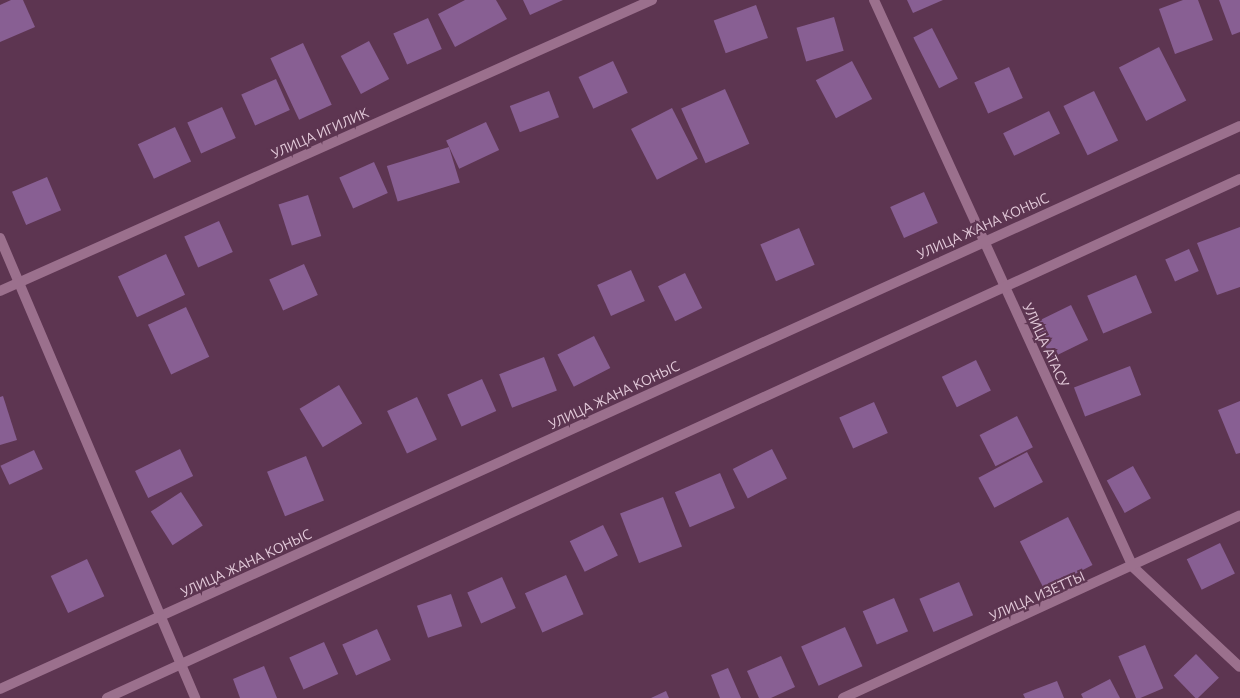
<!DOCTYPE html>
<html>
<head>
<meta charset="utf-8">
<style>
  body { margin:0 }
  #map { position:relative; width:1240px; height:698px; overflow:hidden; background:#5d3551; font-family:Ubuntu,sans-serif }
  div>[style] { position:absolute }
  .building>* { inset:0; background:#885f93; transform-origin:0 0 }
  .minor>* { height:10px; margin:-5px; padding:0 5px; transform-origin:5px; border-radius:5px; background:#9b708d }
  span { translate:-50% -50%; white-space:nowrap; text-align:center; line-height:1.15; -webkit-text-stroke:4.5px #5d3551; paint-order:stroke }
  .street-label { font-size:14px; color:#e4cbdb }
</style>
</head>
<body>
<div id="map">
  <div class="building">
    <i style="clip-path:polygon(11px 0,23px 0,35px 27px,0 42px,0 5px)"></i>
    <i style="clip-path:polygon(465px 0,496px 0,507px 19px,455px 47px,438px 14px)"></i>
    <i style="clip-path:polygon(523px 0,563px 0,530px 15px)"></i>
    <i style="clip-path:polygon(907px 0,943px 0,913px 13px)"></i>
    <i style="clip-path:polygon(1183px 0,1198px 0,1213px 40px,1175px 54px,1159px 9px)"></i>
    <i style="clip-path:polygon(1219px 0,1240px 0,1240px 32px,1232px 35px)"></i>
    <i style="left:756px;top:5px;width:35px;height:45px;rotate:70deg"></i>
    <i style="left:834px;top:17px;width:35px;height:39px;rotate:74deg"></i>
    <i style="left:428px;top:18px;width:34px;height:38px;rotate:66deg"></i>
    <i style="left:932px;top:28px;width:57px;height:21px;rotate:63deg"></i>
    <i style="left:369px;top:41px;width:43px;height:32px;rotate:62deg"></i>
    <i style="left:303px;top:43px;width:68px;height:36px;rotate:65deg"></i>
    <i style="left:1159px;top:47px;width:60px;height:45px;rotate:63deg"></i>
    <i style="left:613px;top:61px;width:35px;height:38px;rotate:65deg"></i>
    <i style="left:852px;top:61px;width:43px;height:41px;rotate:62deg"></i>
    <i style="left:1009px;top:67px;width:34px;height:38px;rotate:66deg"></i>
    <i style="left:276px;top:79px;width:34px;height:38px;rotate:66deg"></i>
    <i style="left:725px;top:89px;width:60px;height:48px;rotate:66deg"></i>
    <i style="left:549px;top:91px;width:28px;height:42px;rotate:69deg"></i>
    <i style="left:1094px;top:91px;width:55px;height:34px;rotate:64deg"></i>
    <i style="left:222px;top:107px;width:34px;height:38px;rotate:66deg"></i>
    <i style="left:672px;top:108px;width:57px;height:46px;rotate:63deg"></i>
    <i style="left:1049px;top:111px;width:25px;height:51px;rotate:64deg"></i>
    <i style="left:486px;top:122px;width:31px;height:44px;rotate:65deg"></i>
    <i style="left:175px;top:127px;width:38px;height:41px;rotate:65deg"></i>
    <i style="left:449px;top:147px;width:37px;height:65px;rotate:73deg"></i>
    <i style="left:374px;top:162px;width:34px;height:38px;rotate:66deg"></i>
    <i style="left:47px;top:177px;width:36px;height:38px;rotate:67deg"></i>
    <i style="left:924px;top:192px;width:34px;height:37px;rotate:66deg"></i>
    <i style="left:308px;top:195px;width:43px;height:31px;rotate:72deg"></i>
    <i style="left:219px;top:221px;width:34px;height:38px;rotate:66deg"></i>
    <i style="clip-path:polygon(1240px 227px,1240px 287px,1217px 295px,1197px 243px)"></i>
    <i style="left:799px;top:228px;width:40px;height:42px;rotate:67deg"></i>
    <i style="left:1189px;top:249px;width:24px;height:26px;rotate:66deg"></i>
    <i style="left:166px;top:254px;width:45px;height:53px;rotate:65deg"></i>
    <i style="left:304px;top:264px;width:34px;height:38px;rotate:66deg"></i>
    <i style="left:631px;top:270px;width:34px;height:37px;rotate:66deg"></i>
    <i style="left:685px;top:273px;width:39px;height:30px;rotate:64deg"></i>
    <i style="left:1136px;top:275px;width:41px;height:53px;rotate:67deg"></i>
    <i style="left:1071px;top:305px;width:39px;height:41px;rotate:64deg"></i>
    <i style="left:186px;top:307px;width:55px;height:42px;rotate:65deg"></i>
    <i style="left:594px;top:336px;width:36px;height:41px;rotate:63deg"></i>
    <i style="left:544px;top:357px;width:36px;height:48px;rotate:69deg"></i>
    <i style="left:976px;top:360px;width:34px;height:38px;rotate:64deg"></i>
    <i style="left:1130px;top:366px;width:31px;height:60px;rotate:69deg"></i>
    <i style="left:482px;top:379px;width:35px;height:38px;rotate:66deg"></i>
    <i style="left:339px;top:385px;width:45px;height:46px;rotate:59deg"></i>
    <i style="clip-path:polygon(3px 396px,17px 440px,0 445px,0 397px)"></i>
    <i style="left:417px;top:397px;width:47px;height:33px;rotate:65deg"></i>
    <i style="clip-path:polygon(1240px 401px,1240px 453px,1236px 454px,1218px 410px)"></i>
    <i style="left:874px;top:402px;width:34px;height:38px;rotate:66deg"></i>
    <i style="left:1017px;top:416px;width:35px;height:42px;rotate:63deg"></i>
    <i style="left:180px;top:449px;width:30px;height:50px;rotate:64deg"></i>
    <i style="left:772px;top:449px;width:33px;height:44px;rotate:63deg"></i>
    <i style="left:34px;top:450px;width:21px;height:37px;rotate:65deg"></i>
    <i style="left:1027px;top:452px;width:34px;height:55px;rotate:62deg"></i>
    <i style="left:306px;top:456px;width:48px;height:42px;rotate:68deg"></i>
    <i style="left:1133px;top:466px;width:37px;height:30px;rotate:61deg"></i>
    <i style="left:720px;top:473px;width:38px;height:49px;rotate:67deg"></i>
    <i style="left:181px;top:492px;width:40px;height:36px;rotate:57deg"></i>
    <i style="left:663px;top:497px;width:53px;height:46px;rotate:69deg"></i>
    <i style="left:1068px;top:517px;width:54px;height:54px;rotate:63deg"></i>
    <i style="left:603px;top:525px;width:34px;height:37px;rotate:64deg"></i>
    <i style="left:1220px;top:543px;width:34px;height:37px;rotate:64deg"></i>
    <i style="left:87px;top:559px;width:41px;height:40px;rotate:65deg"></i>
    <i style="left:566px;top:575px;width:43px;height:45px;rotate:66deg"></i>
    <i style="left:502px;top:577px;width:34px;height:38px;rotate:66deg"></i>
    <i style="left:959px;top:582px;width:36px;height:43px;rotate:67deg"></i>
    <i style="left:451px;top:594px;width:34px;height:36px;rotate:71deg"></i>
    <i style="left:894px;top:598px;width:36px;height:34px;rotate:67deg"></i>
    <i style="left:845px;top:627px;width:43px;height:48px;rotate:66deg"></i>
    <i style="left:377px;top:629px;width:34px;height:38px;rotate:66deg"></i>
    <i style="left:324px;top:642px;width:35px;height:38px;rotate:66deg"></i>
    <i style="left:1145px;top:645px;width:47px;height:29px;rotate:67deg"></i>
    <i style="left:1196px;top:654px;width:33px;height:31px;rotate:46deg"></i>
    <i style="clip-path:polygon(781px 656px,795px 687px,771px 698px,759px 698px,747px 671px)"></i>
    <i style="clip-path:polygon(264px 666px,277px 698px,240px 698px,233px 679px)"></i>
    <i style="clip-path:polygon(728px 668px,741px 698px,720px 698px,711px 675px)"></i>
    <i style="clip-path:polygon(1110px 679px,1120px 698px,1083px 698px,1081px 694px)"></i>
    <i style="clip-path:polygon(1057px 681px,1064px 698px,1025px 698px,1023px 694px)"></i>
    <i style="clip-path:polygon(666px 691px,669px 698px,651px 698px)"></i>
  </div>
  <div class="minor">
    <i style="left:874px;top:0;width:623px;rotate:65.45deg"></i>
    <i style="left:1133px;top:567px;width:146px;rotate:43.1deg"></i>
    <i style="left:0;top:238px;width:500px;rotate:67deg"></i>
    <i style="left:0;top:291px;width:714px;rotate:-24.05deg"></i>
    <i style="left:0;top:689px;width:1362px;rotate:-24.42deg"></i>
    <i style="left:107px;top:698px;width:1246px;rotate:-24.61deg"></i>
    <i style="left:843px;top:698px;width:437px;rotate:-24.7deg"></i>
  </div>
  <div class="street-label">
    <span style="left:320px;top:133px;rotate:-24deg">УЛИЦА ИГИЛИК</span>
    <span style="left:983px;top:226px;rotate:-24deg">УЛИЦА ЖАНА КОНЫС</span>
    <span style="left:1046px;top:345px;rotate:65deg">УЛИЦА АТАСУ</span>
    <span style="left:614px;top:395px;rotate:-25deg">УЛИЦА ЖАНА КОНЫС</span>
    <span style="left:246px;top:563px;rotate:-25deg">УЛИЦА ЖАНА КОНЫС</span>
    <span style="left:1037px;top:596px;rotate:-24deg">УЛИЦА ИЗЕТТЫ</span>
  </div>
</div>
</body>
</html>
